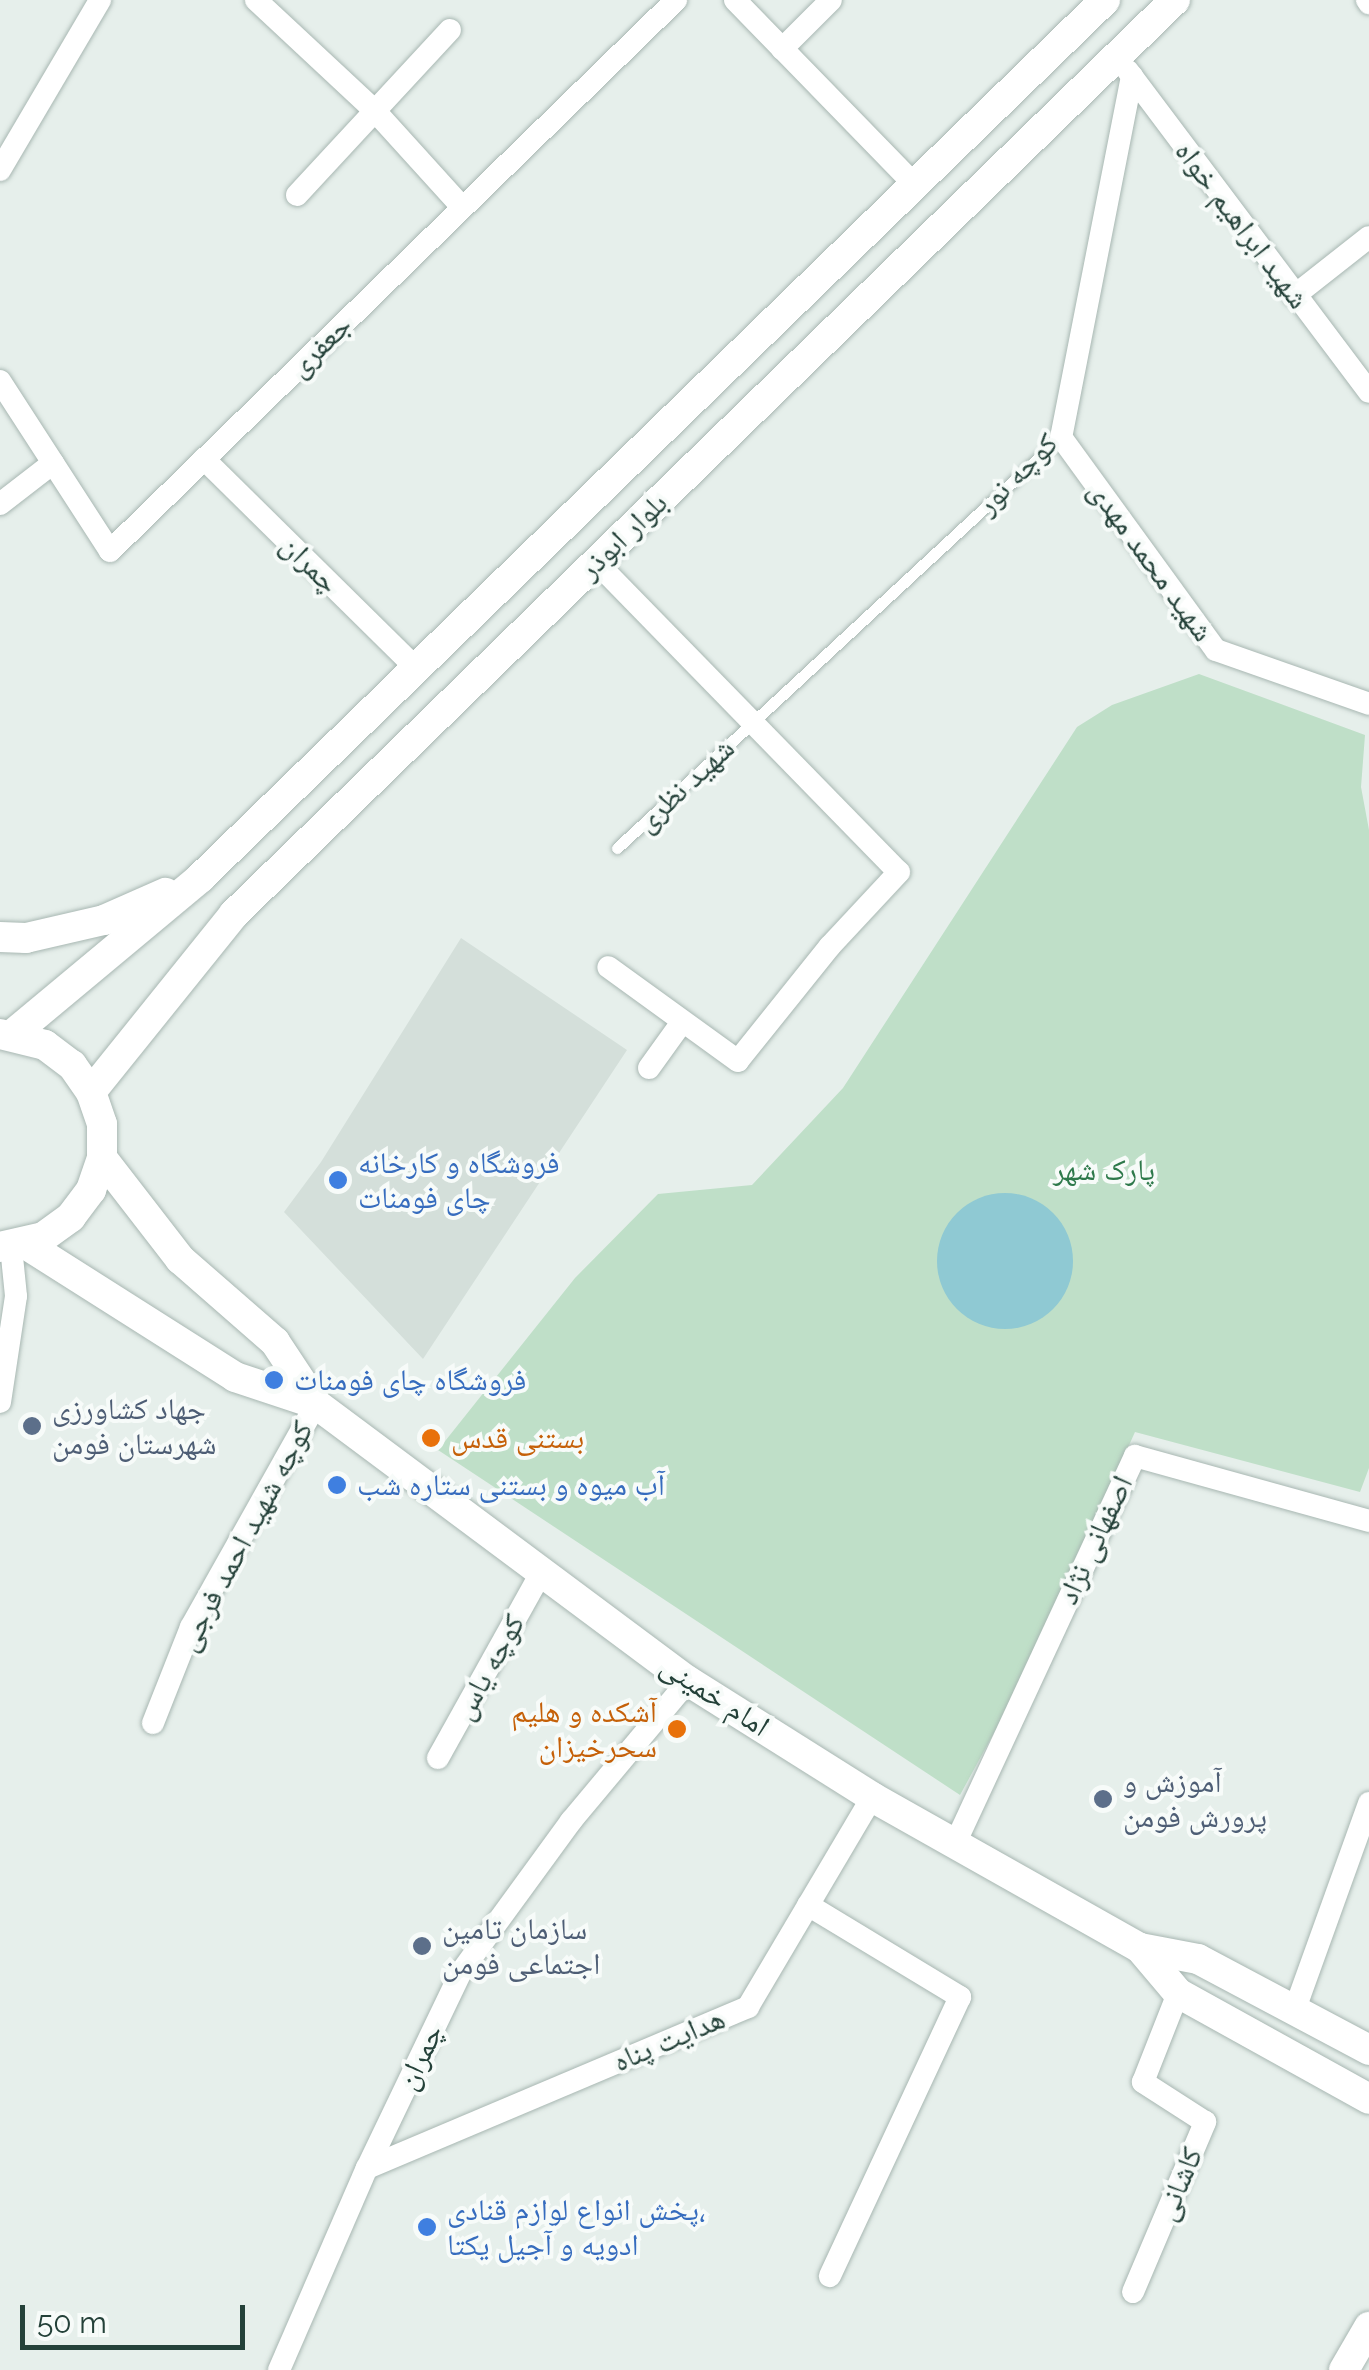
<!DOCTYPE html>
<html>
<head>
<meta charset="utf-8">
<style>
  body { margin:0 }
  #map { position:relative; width:1369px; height:2370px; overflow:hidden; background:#e6efeb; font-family:Raleway,"Noto Naskh Arabic",sans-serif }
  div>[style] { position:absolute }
  .built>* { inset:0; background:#d4dfda }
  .green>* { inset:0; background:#bfdfc8 }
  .water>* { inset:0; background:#8fc9d3 }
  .round { border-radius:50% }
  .roads { filter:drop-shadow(0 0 2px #a8b7b2) drop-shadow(0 0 2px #a8b7b2) }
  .lane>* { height:11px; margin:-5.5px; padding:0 5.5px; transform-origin:5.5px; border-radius:5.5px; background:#fff }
  .street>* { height:22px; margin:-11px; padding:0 11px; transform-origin:11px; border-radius:11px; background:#fff }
  .secondary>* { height:30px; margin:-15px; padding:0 15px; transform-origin:15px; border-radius:15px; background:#fff }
  .dots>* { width:28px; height:28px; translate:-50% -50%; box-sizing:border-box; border:5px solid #f7fbf9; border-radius:50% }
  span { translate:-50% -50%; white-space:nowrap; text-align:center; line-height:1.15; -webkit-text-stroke:8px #f7fbf9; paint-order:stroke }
  .street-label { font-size:30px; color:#244139 }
  .shop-label { font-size:30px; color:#366cbe }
  .left { translate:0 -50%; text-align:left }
  .park-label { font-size:30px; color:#2e794b }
  .service-label { font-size:30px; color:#4e5e75 }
  .food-label { font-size:30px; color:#c56008 }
  .right { translate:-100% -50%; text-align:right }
  .scale { position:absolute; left:20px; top:2305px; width:225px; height:45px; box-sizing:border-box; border:5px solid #244139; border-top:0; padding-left:12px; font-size:30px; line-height:35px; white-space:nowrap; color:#244139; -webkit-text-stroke:8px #f7fbf9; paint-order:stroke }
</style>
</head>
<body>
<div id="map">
  <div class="built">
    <i style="clip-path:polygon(461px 938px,627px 1050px,423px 1359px,284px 1212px,321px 1162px)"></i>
  </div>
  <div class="green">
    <i style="clip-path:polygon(1199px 674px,1365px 735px,1361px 787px,1369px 830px,1369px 1468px,1360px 1492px,1135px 1432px,1025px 1676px,960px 1795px,438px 1450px,575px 1278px,658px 1194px,752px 1185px,843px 1088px,1077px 727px,1112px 705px)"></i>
  </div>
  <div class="water">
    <i class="round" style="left:937px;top:1193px;width:136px;height:136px"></i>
  </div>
  <div class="roads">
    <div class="lane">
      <i style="left:617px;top:848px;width:605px;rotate:-42.79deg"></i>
    </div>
    <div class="street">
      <i style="left:256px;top:0;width:163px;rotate:43deg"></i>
      <i style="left:375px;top:111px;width:130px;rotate:47.8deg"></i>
      <i style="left:735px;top:0;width:257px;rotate:45.8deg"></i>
      <i style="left:1367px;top:0;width:4px;rotate:56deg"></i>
      <i style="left:782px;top:49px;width:69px;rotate:-45deg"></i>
      <i style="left:1128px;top:71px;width:401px;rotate:53.1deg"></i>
      <i style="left:1132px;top:76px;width:368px;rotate:101.1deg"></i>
      <i style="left:1061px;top:437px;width:263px;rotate:54deg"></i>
      <i style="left:1216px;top:650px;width:162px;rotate:19.4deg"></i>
      <i style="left:0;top:170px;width:197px;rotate:-59.5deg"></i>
      <i style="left:297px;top:195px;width:225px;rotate:-47.2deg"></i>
      <i style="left:1294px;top:296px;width:95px;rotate:-38.2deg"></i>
      <i style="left:0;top:381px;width:202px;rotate:57.1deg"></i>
      <i style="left:110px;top:551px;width:790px;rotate:-44.23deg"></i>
      <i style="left:204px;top:459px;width:298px;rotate:44.6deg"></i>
      <i style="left:0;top:504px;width:67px;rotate:-37.7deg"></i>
      <i style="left:596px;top:562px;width:433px;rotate:45.7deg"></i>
      <i style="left:899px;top:872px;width:101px;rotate:133deg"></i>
      <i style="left:830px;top:946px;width:147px;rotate:128.7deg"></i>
      <i style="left:738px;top:1061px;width:160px;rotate:-144.1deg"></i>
      <i style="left:649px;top:1068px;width:57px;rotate:-54.3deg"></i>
      <i style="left:0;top:1402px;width:107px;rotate:-81.4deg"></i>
      <i style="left:16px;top:1296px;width:49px;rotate:-95.8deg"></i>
      <i style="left:153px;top:1723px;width:103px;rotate:-68.4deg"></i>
      <i style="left:191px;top:1627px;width:256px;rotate:-60.7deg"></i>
      <i style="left:438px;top:1758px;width:210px;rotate:-60.9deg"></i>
      <i style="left:954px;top:1846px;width:430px;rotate:-65.1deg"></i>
      <i style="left:1135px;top:1456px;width:243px;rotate:15.5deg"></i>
      <i style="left:808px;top:1905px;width:178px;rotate:31.2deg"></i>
      <i style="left:960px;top:1997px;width:308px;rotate:115deg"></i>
      <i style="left:1295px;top:2009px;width:219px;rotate:-70.2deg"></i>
      <i style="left:367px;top:2168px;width:414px;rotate:-22.9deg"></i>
      <i style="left:748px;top:2007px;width:244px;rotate:-59.4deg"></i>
      <i style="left:1133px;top:2292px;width:185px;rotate:-67deg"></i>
      <i style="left:1205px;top:2122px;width:74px;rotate:-147.2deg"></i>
      <i style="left:1143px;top:2082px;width:96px;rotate:-68.5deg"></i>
      <i style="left:279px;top:2370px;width:220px;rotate:-66.5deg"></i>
      <i style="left:367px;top:2168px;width:217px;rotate:-64.4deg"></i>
      <i style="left:461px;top:1972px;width:187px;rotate:-53.9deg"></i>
      <i style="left:571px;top:1821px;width:182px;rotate:-50.1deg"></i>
    </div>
    <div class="secondary">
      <i style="left:0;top:937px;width:26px;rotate:2deg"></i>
      <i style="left:26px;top:938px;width:80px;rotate:-13deg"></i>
      <i style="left:104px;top:920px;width:67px;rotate:-23.9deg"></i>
      <i style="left:0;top:1034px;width:46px;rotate:13.7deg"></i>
      <i style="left:45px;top:1045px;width:34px;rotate:37deg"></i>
      <i style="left:72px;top:1065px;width:33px;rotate:55deg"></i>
      <i style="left:91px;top:1092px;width:34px;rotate:71deg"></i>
      <i style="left:102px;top:1124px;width:34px;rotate:90deg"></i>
      <i style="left:102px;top:1158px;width:34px;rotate:109deg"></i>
      <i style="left:91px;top:1190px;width:34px;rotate:127deg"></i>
      <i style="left:71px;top:1217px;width:34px;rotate:144deg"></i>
      <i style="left:43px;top:1237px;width:44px;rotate:166.9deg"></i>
      <i style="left:13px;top:1034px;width:244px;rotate:-39.8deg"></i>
      <i style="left:200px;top:878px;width:1261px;rotate:-44.13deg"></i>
      <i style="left:91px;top:1092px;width:228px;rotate:-51.2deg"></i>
      <i style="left:234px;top:914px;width:1312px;rotate:-44.17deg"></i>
      <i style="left:102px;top:1158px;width:128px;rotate:52.3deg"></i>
      <i style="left:180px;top:1259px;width:126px;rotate:41.1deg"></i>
      <i style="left:275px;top:1342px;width:74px;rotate:56.5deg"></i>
      <i style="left:24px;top:1243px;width:250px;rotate:32.4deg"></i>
      <i style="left:235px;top:1377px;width:85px;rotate:18.4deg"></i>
      <i style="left:316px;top:1404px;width:464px;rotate:36.7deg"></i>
      <i style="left:688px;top:1681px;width:218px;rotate:32.2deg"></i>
      <i style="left:872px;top:1797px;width:308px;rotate:29.4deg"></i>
      <i style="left:1140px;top:1948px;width:59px;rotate:10.7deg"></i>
      <i style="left:1198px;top:1959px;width:194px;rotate:28deg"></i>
      <i style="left:1140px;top:1948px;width:59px;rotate:49.8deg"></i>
      <i style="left:1178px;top:1993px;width:218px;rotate:29deg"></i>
      <i style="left:1344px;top:2370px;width:50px;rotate:-59.8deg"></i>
    </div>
  </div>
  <div class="dots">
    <i style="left:338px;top:1180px;background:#3f7fe0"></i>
    <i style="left:274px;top:1380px;background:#3f7fe0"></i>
    <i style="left:32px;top:1426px;background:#5c6f8a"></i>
    <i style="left:431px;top:1438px;background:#e8710a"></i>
    <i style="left:337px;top:1485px;background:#3f7fe0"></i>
    <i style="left:677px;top:1729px;background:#e8710a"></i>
    <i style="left:1103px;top:1799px;background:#5c6f8a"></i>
    <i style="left:422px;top:1946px;background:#5c6f8a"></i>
    <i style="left:427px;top:2227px;background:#3f7fe0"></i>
  </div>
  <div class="street-label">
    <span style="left:1242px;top:225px;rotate:53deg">شهید ابراهیم خواه</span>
    <span style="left:320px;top:346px;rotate:-44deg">جعفری</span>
    <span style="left:1017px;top:474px;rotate:-45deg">کوچه نور</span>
    <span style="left:623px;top:536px;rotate:-44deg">بلوار ابوذر</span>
    <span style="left:1151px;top:561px;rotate:54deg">شهید محمد مهدی</span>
    <span style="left:310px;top:564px;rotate:45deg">چمران</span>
    <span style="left:685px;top:785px;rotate:-43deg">شهید نظری</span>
    <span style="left:245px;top:1536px;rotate:-62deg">کوچه شهید احمد فرجی</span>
    <span style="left:1095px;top:1540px;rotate:-65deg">اصفهانی نژاد</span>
    <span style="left:489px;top:1667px;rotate:-61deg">کوچه یاس</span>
    <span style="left:715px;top:1696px;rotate:33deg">امام خمینی</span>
    <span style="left:669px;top:2040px;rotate:-23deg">هدایت پناه</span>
    <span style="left:420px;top:2057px;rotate:-64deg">چمران</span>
    <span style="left:1179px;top:2184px;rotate:-67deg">کاشانی</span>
  </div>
  <div class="shop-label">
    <span class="left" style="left:358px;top:1180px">فروشگاه و کارخانه<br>چای فومنات</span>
    <span class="left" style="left:294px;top:1380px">فروشگاه چای فومنات</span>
    <span class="left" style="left:357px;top:1485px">آب میوه و بستنی ستاره شب</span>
    <span class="left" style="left:447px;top:2227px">پخش انواع لوازم قنادی،<br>ادویه و آجیل یکتا</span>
  </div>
  <div class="park-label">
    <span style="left:1104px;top:1170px">پارک شهر</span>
  </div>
  <div class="service-label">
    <span class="left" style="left:52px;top:1426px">جهاد کشاورزی<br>شهرستان فومن</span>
    <span class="left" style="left:1123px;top:1799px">آموزش و<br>پرورش فومن</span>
    <span class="left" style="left:442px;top:1946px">سازمان تامین<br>اجتماعی فومن</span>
  </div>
  <div class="food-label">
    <span class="left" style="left:451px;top:1438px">بستنی قدس</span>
    <span class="right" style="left:657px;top:1729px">آشکده و هلیم<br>سحرخیزان</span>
  </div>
  <div class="scale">50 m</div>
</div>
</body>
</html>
